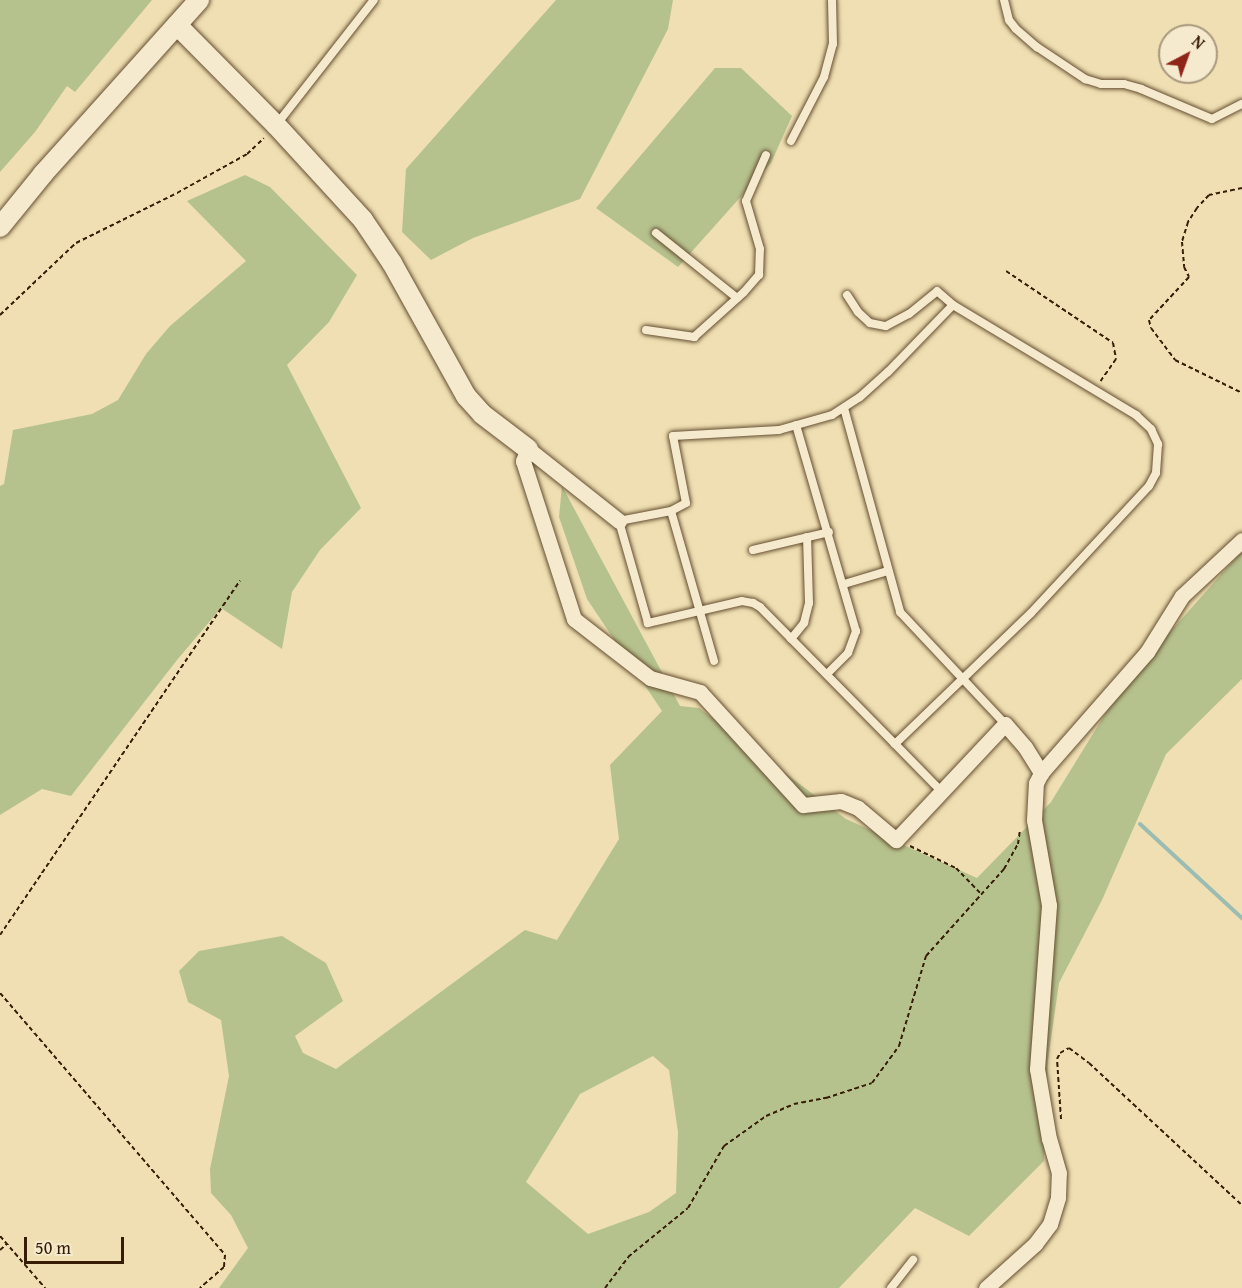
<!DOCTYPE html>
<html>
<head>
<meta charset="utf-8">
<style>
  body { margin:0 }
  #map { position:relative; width:1242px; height:1288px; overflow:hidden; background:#efdfb2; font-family:"Gentium Book Plus",serif }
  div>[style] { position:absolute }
  .green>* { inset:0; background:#b6c28e }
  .stream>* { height:4px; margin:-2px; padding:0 2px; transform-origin:2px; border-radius:2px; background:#9abcb2 }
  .path>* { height:2px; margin-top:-1px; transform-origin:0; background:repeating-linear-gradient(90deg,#371d06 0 4.5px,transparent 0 7.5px) }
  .roads { filter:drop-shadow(0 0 2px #654e31) drop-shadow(0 0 2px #654e31) }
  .service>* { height:8px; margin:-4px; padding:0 4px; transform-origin:4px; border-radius:4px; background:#f5eacd }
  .minor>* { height:15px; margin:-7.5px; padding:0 7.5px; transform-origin:7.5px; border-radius:7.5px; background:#f5eacd }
  .tertiary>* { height:20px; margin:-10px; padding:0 10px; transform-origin:10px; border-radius:10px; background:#f5eacd }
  span { translate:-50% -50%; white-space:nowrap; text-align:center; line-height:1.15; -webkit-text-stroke:6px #f5eacd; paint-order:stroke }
  .north { position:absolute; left:1158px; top:24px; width:60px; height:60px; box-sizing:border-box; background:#f5eacd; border:2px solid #a9987d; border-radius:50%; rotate:41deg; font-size:16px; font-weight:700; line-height:24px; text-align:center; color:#371d06 }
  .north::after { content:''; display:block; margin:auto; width:21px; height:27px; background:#8f2418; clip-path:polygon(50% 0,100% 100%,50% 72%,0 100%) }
  .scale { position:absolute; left:24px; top:1237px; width:100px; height:27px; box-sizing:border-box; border:3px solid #371d06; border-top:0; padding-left:8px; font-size:18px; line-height:21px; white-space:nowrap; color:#371d06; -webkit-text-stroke:4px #f5eacd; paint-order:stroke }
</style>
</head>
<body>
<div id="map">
  <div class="green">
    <i style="clip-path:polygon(0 0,152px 0,75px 92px,67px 86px,35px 132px,0 172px)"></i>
    <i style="clip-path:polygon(556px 0,673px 0,668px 29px,580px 199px,473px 238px,431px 260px,402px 232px,406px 169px)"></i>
    <i style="clip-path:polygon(715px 68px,741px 68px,792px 116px,771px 163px,678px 267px,596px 208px)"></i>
    <i style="clip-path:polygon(245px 175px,270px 187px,357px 275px,329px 322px,287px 365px,361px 508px,320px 550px,292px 592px,282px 649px,221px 608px,177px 660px,71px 796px,42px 789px,0 815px,0 486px,4px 484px,13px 430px,92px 414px,118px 400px,146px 354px,170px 326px,246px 261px,187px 201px)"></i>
    <i style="clip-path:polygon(evenodd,562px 486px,680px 706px,699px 708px,846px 819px,977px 878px,1051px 802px,1123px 685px,1242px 551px,1242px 679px,1166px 754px,1102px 900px,1059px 983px,1048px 1060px,1044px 1161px,969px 1236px,915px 1208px,839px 1288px,219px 1288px,248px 1248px,231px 1215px,211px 1193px,210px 1169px,229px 1076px,221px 1020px,188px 1002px,179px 971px,199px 951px,282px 936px,326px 963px,343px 1001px,295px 1036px,303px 1053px,336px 1069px,525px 930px,557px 940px,619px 839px,610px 765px,662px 711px,587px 599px,559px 517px,562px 486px,653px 1056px,669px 1070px,678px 1132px,676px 1193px,649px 1212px,588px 1234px,526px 1182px,580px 1094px,653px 1056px)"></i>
  </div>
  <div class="stream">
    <i style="left:1140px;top:824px;width:139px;rotate:42.7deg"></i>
  </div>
  <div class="path">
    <i style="left:1242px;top:188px;width:34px;rotate:168deg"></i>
    <i style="left:1209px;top:195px;width:18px;rotate:133deg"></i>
    <i style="left:1197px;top:208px;width:17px;rotate:123deg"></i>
    <i style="left:1188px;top:222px;width:21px;rotate:107deg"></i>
    <i style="left:1182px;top:242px;width:25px;rotate:85deg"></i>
    <i style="left:1184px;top:267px;width:11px;rotate:63deg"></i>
    <i style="left:1189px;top:277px;width:59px;rotate:132.9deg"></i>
    <i style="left:1149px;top:320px;width:8px;rotate:76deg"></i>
    <i style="left:1151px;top:328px;width:40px;rotate:53deg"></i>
    <i style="left:1175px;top:360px;width:75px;rotate:26.2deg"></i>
    <i style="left:1006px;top:271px;width:129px;rotate:33.9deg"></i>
    <i style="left:1113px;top:343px;width:16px;rotate:79deg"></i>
    <i style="left:1116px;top:359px;width:29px;rotate:125deg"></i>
    <i style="left:0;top:315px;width:105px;rotate:-43.5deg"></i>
    <i style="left:76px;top:243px;width:113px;rotate:-26.3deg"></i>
    <i style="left:177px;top:193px;width:80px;rotate:-29.1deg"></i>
    <i style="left:247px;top:154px;width:23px;rotate:-43deg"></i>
    <i style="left:910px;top:846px;width:51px;rotate:25.6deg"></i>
    <i style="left:956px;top:868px;width:35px;rotate:46deg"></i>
    <i style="left:0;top:935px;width:428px;rotate:-55.9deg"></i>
    <i style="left:0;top:993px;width:345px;rotate:49.3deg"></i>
    <i style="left:225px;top:1255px;width:12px;rotate:95deg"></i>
    <i style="left:224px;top:1267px;width:32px;rotate:139deg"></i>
    <i style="left:1061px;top:1119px;width:60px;rotate:-93.8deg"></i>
    <i style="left:1057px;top:1059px;width:7px;rotate:-63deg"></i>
    <i style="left:1060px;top:1053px;width:10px;rotate:-29deg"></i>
    <i style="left:1069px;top:1048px;width:25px;rotate:37deg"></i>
    <i style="left:1089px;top:1063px;width:209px;rotate:42.9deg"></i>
    <i style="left:0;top:1236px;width:69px;rotate:49.1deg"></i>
    <i style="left:0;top:1250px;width:9px;rotate:-41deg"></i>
    <i style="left:605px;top:1288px;width:39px;rotate:-53deg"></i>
    <i style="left:628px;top:1257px;width:77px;rotate:-39.2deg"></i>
    <i style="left:688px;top:1208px;width:72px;rotate:-59.9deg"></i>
    <i style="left:724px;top:1146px;width:52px;rotate:-35.5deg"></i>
    <i style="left:766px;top:1116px;width:30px;rotate:-23deg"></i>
    <i style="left:794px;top:1104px;width:33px;rotate:-11deg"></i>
    <i style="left:826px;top:1098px;width:48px;rotate:-18.1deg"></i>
    <i style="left:872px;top:1083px;width:46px;rotate:-53.9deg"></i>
    <i style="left:899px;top:1046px;width:94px;rotate:-73.3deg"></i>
    <i style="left:926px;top:956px;width:117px;rotate:-48.1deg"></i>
    <i style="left:1004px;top:869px;width:29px;rotate:-61deg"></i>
    <i style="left:1018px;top:844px;width:15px;rotate:-82deg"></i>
  </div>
  <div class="roads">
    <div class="service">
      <i style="left:1004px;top:0;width:21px;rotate:76deg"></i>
      <i style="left:1009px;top:20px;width:11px;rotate:52deg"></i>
      <i style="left:1016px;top:29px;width:28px;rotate:41deg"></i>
      <i style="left:1037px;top:47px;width:58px;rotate:33.7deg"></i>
      <i style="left:1085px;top:79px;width:17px;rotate:17deg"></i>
      <i style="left:1101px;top:84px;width:23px"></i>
      <i style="left:1124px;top:84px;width:18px;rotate:16deg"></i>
      <i style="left:1141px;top:89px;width:77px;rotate:22.9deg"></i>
      <i style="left:1212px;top:119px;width:34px;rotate:-27deg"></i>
      <i style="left:277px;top:124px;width:157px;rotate:-52deg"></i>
      <i style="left:791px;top:141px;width:72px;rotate:-62.7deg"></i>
      <i style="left:824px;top:77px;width:34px;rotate:-75deg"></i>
      <i style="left:833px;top:44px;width:44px;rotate:-91.3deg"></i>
      <i style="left:656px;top:233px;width:104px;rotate:38.7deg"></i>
      <i style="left:847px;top:295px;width:20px;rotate:57deg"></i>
      <i style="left:858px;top:312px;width:16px;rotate:43deg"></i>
      <i style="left:870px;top:323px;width:16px;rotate:11deg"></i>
      <i style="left:886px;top:326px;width:26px;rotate:-28deg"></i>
      <i style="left:909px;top:314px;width:36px;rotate:-39deg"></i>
      <i style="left:937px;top:291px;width:21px;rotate:41deg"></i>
      <i style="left:953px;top:305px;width:214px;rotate:31deg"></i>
      <i style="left:1136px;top:415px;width:21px;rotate:43deg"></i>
      <i style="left:1151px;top:429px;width:17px;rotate:65deg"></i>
      <i style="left:1158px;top:444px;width:29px;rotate:94deg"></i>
      <i style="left:1156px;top:473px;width:15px;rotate:118deg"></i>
      <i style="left:1149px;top:486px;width:173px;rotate:132.9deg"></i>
      <i style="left:1031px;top:613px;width:189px;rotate:136.1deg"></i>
      <i style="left:895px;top:744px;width:192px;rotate:-134.6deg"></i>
      <i style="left:760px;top:607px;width:8px;rotate:-150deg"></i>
      <i style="left:753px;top:603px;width:11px;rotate:-170deg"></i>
      <i style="left:742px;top:601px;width:97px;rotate:166.8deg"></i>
      <i style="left:648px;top:623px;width:106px;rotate:-105.9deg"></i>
      <i style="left:619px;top:521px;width:53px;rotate:-10.9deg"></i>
      <i style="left:671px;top:511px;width:17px;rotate:-28deg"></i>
      <i style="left:686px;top:503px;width:68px;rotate:-101deg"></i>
      <i style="left:673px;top:436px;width:106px;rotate:-3.2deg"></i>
      <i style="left:779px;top:430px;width:55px;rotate:-15.8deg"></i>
      <i style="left:832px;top:415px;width:33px;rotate:-33deg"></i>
      <i style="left:860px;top:397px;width:38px;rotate:-42deg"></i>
      <i style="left:888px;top:372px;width:93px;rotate:-45.9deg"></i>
      <i style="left:646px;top:330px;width:49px;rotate:8.3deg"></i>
      <i style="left:694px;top:337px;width:67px;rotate:-42deg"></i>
      <i style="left:744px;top:292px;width:23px;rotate:-49deg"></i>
      <i style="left:759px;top:275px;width:26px;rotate:-88deg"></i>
      <i style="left:760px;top:249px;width:50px;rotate:-106.3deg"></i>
      <i style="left:746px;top:201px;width:50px;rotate:-66.5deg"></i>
      <i style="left:844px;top:408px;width:212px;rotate:74.6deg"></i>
      <i style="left:900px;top:612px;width:154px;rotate:46.8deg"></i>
      <i style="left:796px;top:425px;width:215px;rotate:73.8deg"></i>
      <i style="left:856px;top:631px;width:23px;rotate:110deg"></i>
      <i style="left:848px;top:653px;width:30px;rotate:135deg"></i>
      <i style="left:671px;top:511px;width:156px;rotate:74deg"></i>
      <i style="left:753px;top:550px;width:78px;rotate:-13.3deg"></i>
      <i style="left:844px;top:584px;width:46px;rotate:-16.5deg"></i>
      <i style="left:791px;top:639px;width:21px;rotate:-51deg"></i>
      <i style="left:804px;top:623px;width:21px;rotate:-76deg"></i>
      <i style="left:809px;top:603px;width:66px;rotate:-91.7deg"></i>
      <i style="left:895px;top:744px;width:66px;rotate:45.6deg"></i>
      <i style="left:891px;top:1288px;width:36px;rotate:-52deg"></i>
    </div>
    <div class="minor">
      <i style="left:619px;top:521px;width:116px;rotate:-141.6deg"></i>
      <i style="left:528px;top:449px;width:13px;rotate:113deg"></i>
      <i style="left:523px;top:461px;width:166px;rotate:72.1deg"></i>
      <i style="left:574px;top:619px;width:96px;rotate:37.8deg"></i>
      <i style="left:650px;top:678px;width:52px;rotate:15.6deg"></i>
      <i style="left:700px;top:692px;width:153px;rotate:47.7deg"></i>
      <i style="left:803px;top:805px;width:38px;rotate:-6deg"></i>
      <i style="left:841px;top:801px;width:18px;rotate:22deg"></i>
      <i style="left:858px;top:808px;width:50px;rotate:40.1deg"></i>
      <i style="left:896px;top:840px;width:159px;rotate:-46.8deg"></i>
      <i style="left:1005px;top:724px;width:30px;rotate:49deg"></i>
      <i style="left:1025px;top:747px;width:31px;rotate:58deg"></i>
      <i style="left:986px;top:1288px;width:66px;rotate:-41.9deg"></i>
      <i style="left:1035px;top:1244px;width:25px;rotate:-53deg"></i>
      <i style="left:1050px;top:1224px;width:28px;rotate:-73deg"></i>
      <i style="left:1058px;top:1197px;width:24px;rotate:-88deg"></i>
      <i style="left:1059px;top:1173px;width:35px;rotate:-106deg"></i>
      <i style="left:1049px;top:1139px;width:71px;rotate:-99.7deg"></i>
      <i style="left:1037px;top:1069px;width:164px;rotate:-85.8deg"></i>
      <i style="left:1049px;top:905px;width:86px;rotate:-100deg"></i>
      <i style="left:1034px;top:820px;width:37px;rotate:-87deg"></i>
      <i style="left:1036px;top:783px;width:11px;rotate:-63deg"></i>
      <i style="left:1041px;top:773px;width:161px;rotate:-48.8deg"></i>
      <i style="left:1147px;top:652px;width:66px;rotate:-58deg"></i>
      <i style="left:1182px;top:596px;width:82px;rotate:-43deg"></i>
    </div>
    <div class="tertiary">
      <i style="left:177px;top:25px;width:141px;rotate:45.3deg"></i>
      <i style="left:276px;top:125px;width:129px;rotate:47.5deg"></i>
      <i style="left:363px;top:220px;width:52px;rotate:56deg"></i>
      <i style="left:392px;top:263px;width:152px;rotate:60.9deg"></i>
      <i style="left:466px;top:396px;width:24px;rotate:48deg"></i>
      <i style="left:482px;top:414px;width:58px;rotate:37.3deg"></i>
      <i style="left:0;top:227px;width:68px;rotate:-50.9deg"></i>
      <i style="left:43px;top:174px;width:234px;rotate:-48.1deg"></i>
    </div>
  </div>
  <div class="north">N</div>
  <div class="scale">50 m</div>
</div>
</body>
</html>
